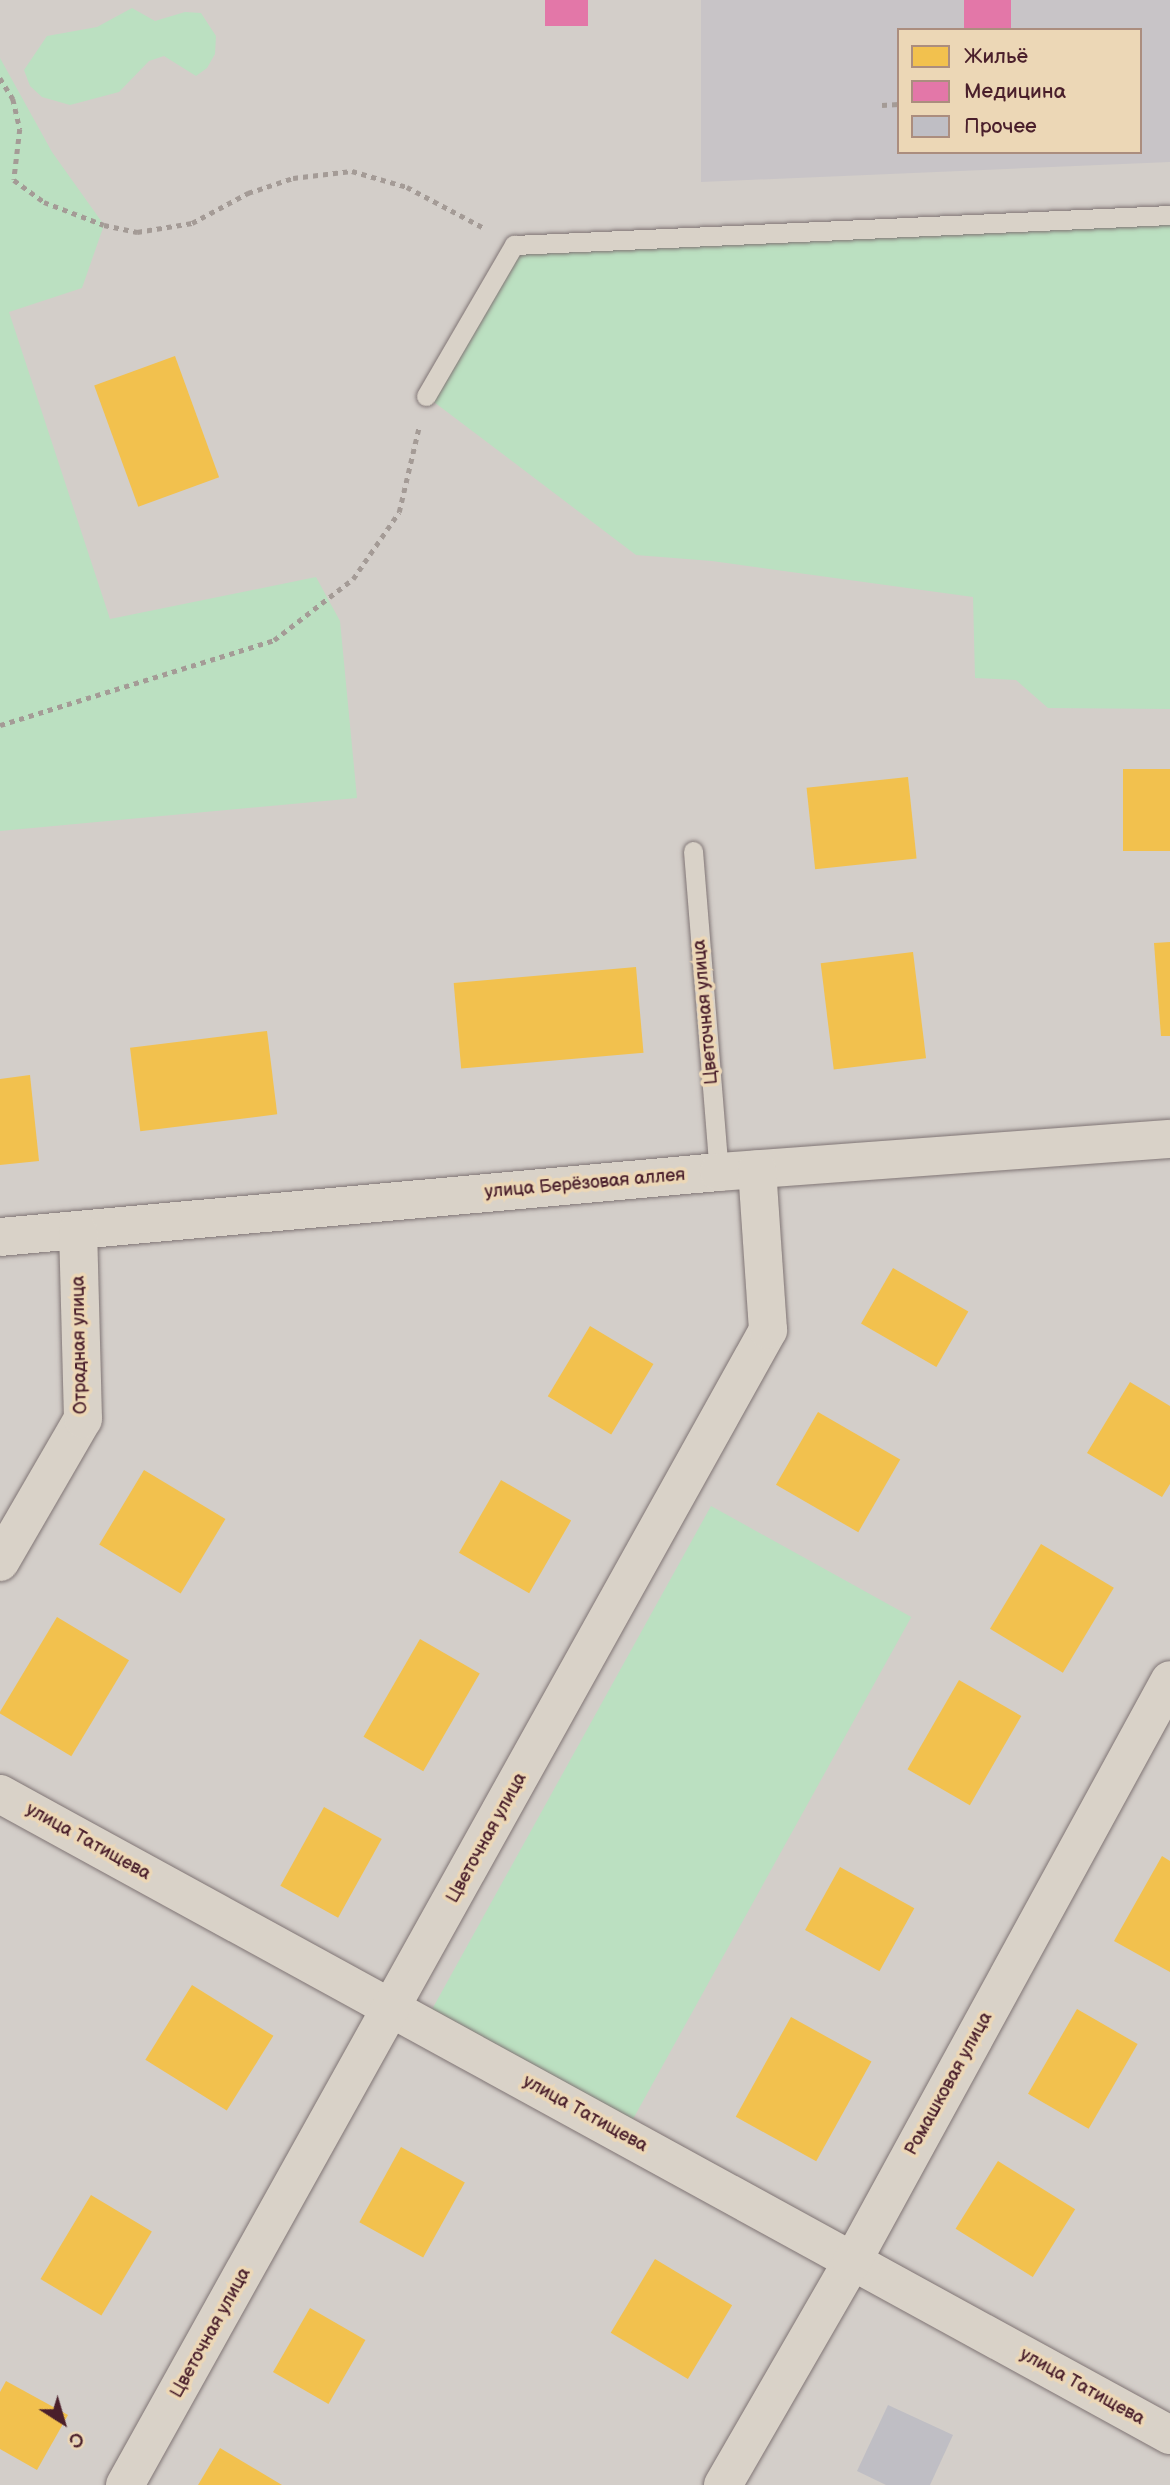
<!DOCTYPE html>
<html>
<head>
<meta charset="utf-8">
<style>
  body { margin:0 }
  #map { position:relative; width:1170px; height:2485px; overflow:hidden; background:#d3cec9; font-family:"Balsamiq Sans",sans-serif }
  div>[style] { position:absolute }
  .built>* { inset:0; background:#c8c4c7 }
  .green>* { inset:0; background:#bbe0c1; transform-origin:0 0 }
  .homes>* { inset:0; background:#f2c14e; transform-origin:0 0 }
  .health>* { inset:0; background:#e377a8; transform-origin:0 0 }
  .building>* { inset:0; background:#bfbec4 }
  .path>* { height:4.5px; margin-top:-2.25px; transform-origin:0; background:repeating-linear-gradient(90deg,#a49b96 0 5px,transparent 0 10px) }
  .roads { filter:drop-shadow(0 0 2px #807575) drop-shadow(0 0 2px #807575) }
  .lane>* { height:19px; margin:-9.5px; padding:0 9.5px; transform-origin:9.5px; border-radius:9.5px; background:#d9d2c8 }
  .street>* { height:38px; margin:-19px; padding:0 19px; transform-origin:19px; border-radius:19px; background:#d9d2c8 }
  span { translate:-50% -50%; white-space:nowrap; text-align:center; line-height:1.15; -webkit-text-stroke:7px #ecd7b6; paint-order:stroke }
  .street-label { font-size:18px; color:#4a1f2b }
  .legend { position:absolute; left:897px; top:28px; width:245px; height:126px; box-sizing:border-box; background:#ecd7b6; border:2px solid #ab8d7e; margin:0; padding:9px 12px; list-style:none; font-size:21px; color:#4a1f2b }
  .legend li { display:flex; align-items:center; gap:14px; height:35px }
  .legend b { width:35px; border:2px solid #ab8d7e }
  .north { position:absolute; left:28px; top:2387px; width:70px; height:70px; -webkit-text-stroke:5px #ecd7b6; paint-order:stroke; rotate:143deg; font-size:19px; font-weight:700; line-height:28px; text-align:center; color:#4a1f2b }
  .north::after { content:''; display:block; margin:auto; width:24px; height:32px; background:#4a1f2b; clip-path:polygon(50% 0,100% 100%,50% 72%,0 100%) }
</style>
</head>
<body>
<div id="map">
  <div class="built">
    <i style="clip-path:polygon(evenodd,701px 0,1170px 0,1170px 162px,701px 182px,701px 0,899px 30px,1140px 30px,1140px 152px,899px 152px,899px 30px)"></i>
  </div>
  <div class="green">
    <i style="clip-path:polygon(132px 8px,155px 21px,185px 12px,201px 13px,216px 36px,215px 54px,207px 68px,196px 76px,164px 56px,149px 61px,119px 92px,70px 105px,42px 97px,30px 86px,24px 70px,47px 36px,97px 27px)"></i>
    <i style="clip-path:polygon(0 58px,52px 152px,104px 225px,82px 288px,9px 312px,110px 619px,316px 577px,340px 621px,357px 798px,0 831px)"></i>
    <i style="clip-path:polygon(1170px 215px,1170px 709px,1048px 708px,1016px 680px,975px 678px,973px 597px,712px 561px,636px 555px,426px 396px,514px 245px)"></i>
    <i style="left:711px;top:1506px;width:229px;height:575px;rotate:29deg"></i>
  </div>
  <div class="homes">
    <i style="left:175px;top:356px;width:129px;height:86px;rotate:70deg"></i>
    <i style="left:1170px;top:769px;width:82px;height:47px;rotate:90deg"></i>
    <i style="left:908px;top:777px;width:82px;height:102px;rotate:84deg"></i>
    <i style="clip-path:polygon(1170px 942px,1170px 1036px,1161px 1036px,1154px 943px)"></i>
    <i style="left:913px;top:952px;width:107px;height:93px;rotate:83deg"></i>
    <i style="left:636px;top:967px;width:86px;height:183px;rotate:85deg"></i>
    <i style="left:267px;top:1031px;width:84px;height:138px;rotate:83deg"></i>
    <i style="clip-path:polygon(30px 1075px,39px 1161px,0 1165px,0 1079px)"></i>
    <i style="left:893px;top:1268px;width:87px;height:64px;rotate:30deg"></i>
    <i style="left:590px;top:1326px;width:74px;height:82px;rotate:31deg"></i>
    <i style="clip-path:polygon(1130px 1382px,1170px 1406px,1170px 1484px,1162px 1497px,1087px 1453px)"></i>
    <i style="left:818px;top:1412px;width:95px;height:84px;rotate:30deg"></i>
    <i style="left:144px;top:1470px;width:95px;height:87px;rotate:31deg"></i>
    <i style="left:501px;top:1480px;width:81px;height:84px;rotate:30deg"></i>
    <i style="left:1041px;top:1544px;width:85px;height:99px;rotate:31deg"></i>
    <i style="left:57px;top:1617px;width:84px;height:112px;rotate:31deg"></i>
    <i style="left:420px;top:1639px;width:69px;height:113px;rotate:30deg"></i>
    <i style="left:959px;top:1680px;width:72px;height:103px;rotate:30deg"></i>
    <i style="left:324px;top:1807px;width:66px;height:90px;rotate:29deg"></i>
    <i style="clip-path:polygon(1162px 1856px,1170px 1861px,1170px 1972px,1114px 1941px)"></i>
    <i style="left:840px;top:1867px;width:85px;height:72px;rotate:29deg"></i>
    <i style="left:192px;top:1985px;width:96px;height:88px;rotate:32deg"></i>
    <i style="left:1077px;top:2009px;width:70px;height:98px;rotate:30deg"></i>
    <i style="left:791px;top:2017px;width:92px;height:114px;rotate:29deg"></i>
    <i style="left:401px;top:2147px;width:73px;height:86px;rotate:29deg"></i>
    <i style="left:998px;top:2161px;width:91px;height:80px;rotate:32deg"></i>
    <i style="left:91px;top:2195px;width:71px;height:98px;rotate:31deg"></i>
    <i style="left:655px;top:2259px;width:90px;height:86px;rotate:31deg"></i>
    <i style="left:310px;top:2308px;width:64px;height:74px;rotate:30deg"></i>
    <i style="clip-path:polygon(6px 2381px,68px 2415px,37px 2470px,0 2449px,0 2392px)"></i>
    <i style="clip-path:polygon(220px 2448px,282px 2485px,198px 2485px)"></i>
  </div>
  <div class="health">
    <i style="left:545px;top:0;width:43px;height:26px"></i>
    <i style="left:964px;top:0;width:47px;height:30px"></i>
  </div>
  <div class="building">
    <i style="clip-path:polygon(888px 2405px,953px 2435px,930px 2485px,886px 2485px,857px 2471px)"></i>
  </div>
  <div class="path">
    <i style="left:0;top:78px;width:25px;rotate:58deg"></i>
    <i style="left:13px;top:99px;width:31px;rotate:77deg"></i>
    <i style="left:20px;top:129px;width:51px;rotate:96.7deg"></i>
    <i style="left:14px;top:180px;width:37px;rotate:36deg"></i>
    <i style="left:44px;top:202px;width:64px;rotate:21deg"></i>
    <i style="left:104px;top:225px;width:34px;rotate:12deg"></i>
    <i style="left:137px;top:232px;width:56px;rotate:-9.3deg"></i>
    <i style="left:192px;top:223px;width:64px;rotate:-28.2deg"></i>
    <i style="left:248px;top:193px;width:47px;rotate:-18.4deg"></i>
    <i style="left:293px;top:178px;width:59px;rotate:-6.8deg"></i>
    <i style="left:352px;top:171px;width:57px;rotate:16.2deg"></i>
    <i style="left:407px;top:187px;width:89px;rotate:28deg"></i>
    <i style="left:882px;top:105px;width:17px;rotate:-3deg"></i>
    <i style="left:0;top:725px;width:287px;rotate:-17.2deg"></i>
    <i style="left:274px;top:640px;width:100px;rotate:-37.7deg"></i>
    <i style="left:353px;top:579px;width:81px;rotate:-55.5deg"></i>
    <i style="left:399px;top:512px;width:87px;rotate:-76.8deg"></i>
  </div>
  <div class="roads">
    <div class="lane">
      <i style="left:426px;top:396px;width:175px;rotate:-59.8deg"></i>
      <i style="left:514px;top:245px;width:657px;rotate:-2.62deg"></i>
      <i style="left:693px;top:851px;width:322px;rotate:85.4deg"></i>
    </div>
    <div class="street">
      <i style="left:0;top:1237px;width:722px;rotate:-5.17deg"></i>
      <i style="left:719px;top:1172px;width:452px;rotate:-4.2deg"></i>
      <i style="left:0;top:1562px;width:165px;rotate:-59.9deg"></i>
      <i style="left:83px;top:1419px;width:188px;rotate:-91.5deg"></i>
      <i style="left:0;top:1794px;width:1334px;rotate:28.72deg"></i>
      <i style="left:125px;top:2485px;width:1322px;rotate:-60.89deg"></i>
      <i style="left:768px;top:1330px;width:161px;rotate:-93.9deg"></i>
      <i style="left:723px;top:2485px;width:258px;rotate:-60deg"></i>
      <i style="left:852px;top:2262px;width:663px;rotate:-61.35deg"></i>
    </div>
  </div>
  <div class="street-label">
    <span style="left:706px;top:1012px;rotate:-95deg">Цветочная улица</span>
    <span style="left:585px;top:1184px;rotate:-5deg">улица Берёзовая аллея</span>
    <span style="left:80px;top:1345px;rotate:-91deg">Отрадная улица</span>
    <span style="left:487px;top:1838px;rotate:-61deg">Цветочная улица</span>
    <span style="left:88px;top:1842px;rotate:29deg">улица Татищева</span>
    <span style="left:949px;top:2084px;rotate:-61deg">Ромашковая улица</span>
    <span style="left:585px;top:2114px;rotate:29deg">улица Татищева</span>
    <span style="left:211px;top:2333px;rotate:-61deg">Цветочная улица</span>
    <span style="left:1082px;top:2387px;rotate:29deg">улица Татищева</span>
  </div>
  <ul class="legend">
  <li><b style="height:19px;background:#f2c14e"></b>Жильё</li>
  <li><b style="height:19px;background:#e377a8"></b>Медицина</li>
  <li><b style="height:19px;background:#bfbec4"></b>Прочее</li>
  </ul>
  <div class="north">С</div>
</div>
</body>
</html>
